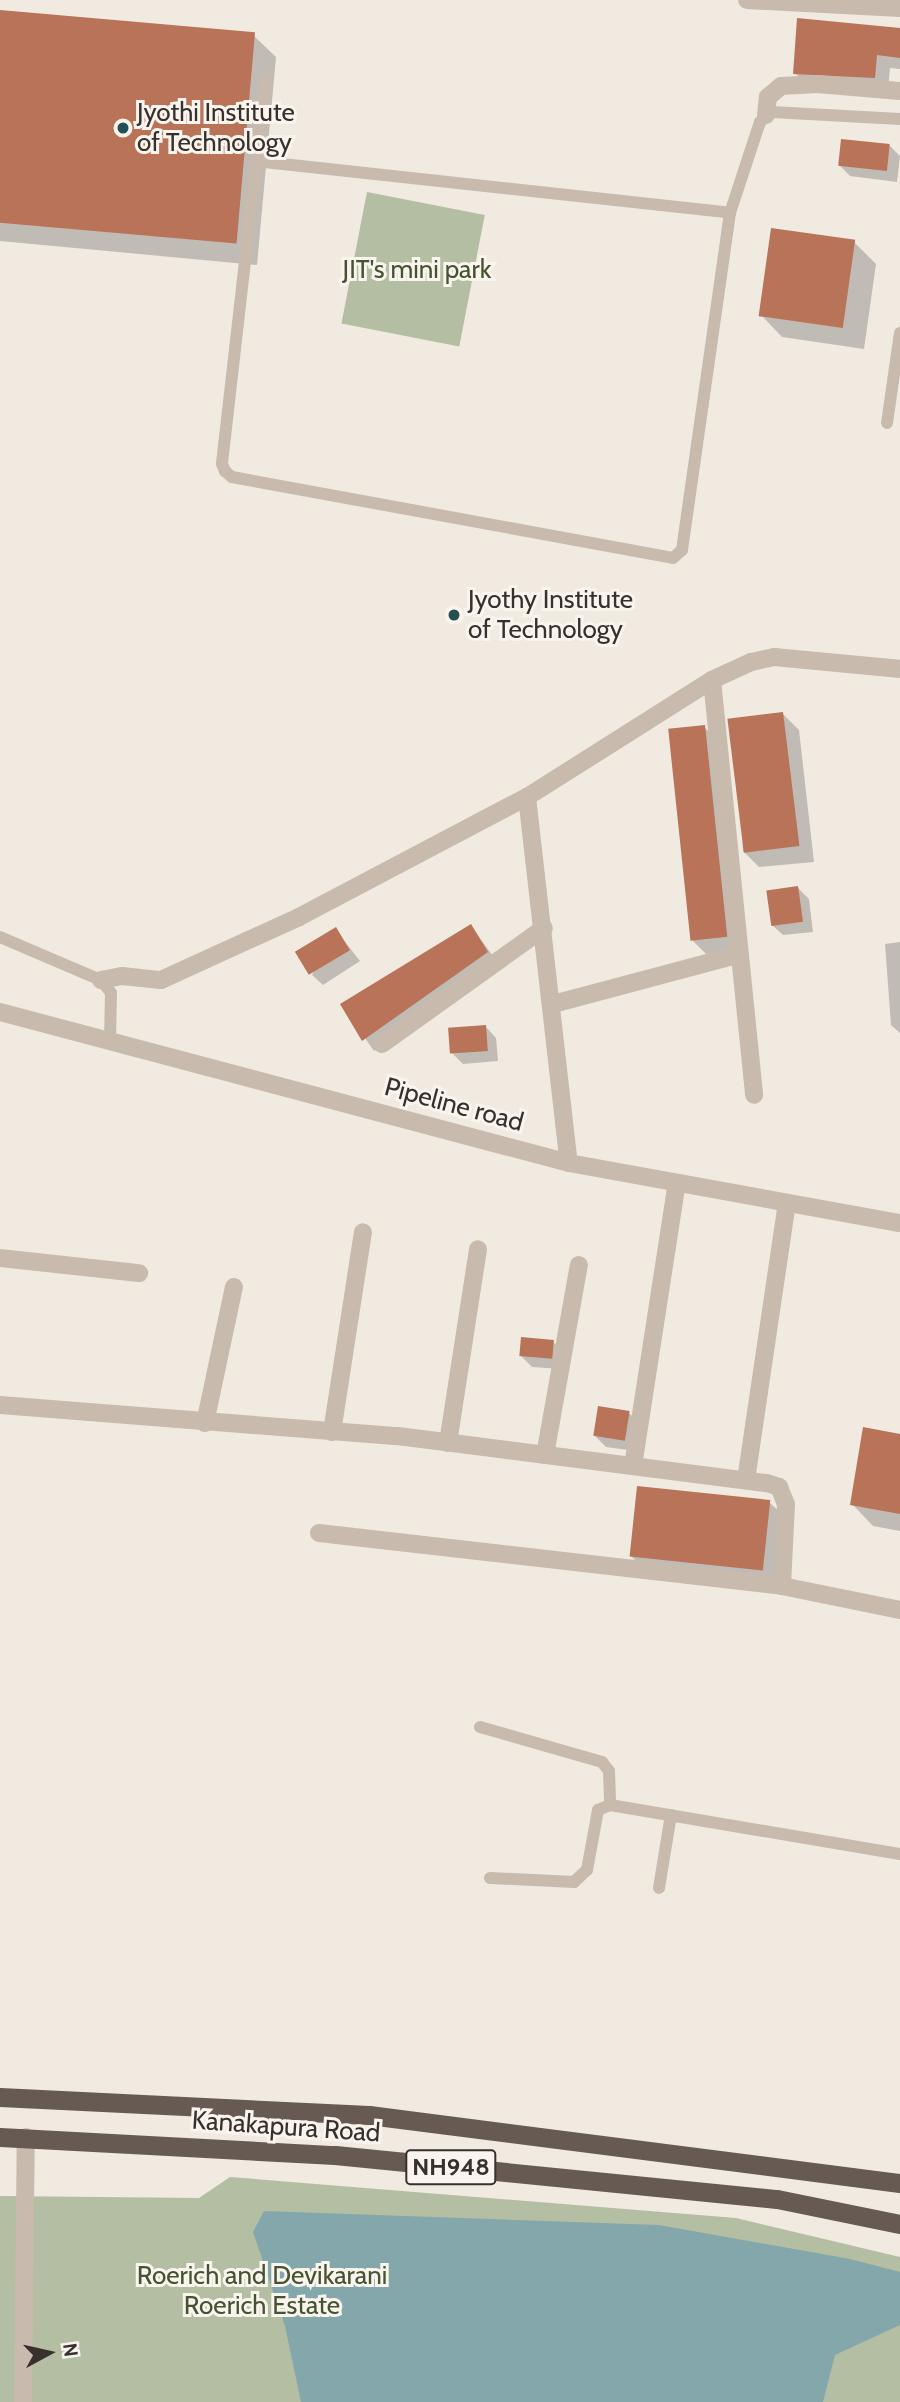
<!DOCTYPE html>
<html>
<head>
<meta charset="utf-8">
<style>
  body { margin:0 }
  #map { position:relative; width:900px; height:2402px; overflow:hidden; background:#f1eae1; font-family:Cabin,sans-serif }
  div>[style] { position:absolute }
  .green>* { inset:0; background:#b4bea2; transform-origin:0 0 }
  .water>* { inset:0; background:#83a7ab }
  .shadow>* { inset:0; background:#0003 }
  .building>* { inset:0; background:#b87358; transform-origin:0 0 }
  .service>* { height:12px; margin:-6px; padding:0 6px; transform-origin:6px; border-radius:6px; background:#c8bbae }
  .minor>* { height:18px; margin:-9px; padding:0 9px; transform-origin:9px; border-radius:9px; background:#c8bbae }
  .trunk>* { height:19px; margin:-9.5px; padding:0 9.5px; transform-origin:9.5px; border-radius:9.5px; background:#675a52 }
  .dots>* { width:19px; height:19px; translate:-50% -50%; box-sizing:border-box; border:4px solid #f9f4ed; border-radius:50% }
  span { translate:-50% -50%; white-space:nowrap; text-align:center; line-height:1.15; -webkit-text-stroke:6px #f9f4ed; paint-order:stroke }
  .shield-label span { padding:2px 5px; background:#f9f4ed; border:2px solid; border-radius:5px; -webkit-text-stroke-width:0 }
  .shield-label { font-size:24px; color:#37302c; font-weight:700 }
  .poi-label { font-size:26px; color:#37302c }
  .left { translate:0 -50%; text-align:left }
  .park-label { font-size:26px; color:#455332 }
  .street-label { font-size:26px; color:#37302c }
  .north { position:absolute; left:14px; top:2318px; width:70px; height:70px; -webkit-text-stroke:5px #f9f4ed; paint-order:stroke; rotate:82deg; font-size:19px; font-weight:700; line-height:28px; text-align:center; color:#37302c }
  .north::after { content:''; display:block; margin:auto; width:24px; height:32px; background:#37302c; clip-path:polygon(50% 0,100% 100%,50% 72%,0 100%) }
</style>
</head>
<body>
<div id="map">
  <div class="green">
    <i style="left:367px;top:192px;width:120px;height:134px;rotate:11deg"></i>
    <i style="clip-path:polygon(230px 2177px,736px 2218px,900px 2257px,900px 2402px,0 2402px,0 2196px,199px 2198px)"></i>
  </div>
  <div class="water">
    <i style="clip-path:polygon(264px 2211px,659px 2225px,850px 2259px,900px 2272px,900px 2325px,835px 2355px,823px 2402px,301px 2402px,285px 2326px,253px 2232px)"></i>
  </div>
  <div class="shadow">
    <i style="clip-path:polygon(0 12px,254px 36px,276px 57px,257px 265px,0 241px)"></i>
    <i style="clip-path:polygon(900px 30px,900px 69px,890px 68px,888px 90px,809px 87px,795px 73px)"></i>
    <i style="clip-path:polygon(890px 146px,900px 156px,897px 182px,850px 176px,839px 165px)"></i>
    <i style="clip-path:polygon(854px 242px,876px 264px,864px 349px,782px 337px,761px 315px)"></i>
    <i style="clip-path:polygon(782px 713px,799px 730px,814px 862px,759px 867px,743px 851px,738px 720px)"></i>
    <i style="clip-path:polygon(704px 727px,726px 748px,747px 958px,714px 962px,693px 941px)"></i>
    <i style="clip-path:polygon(798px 888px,809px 899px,813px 932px,783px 935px,772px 925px)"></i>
    <i style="clip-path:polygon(471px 926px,498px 963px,374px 1051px,342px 1005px)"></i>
    <i style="clip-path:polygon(335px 929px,360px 961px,323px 985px,312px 975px)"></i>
    <i style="clip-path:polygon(900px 942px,900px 1033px,891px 1025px,885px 944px)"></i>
    <i style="clip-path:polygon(486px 1027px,496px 1038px,498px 1061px,463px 1064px,452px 1053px)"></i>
    <i style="clip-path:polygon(553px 1342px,564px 1353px,561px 1369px,532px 1367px,521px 1356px)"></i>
    <i style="clip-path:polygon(629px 1413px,640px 1424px,635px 1451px,606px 1447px,595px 1436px)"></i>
    <i style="clip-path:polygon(900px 1436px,900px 1531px,873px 1526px,852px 1504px)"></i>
    <i style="clip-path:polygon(769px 1502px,791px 1523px,784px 1593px,653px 1578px,632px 1557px)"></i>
  </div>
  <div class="building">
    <i style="left:0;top:10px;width:256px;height:212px;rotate:5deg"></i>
    <i style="clip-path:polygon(797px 18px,900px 28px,900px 58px,877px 55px,875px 78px,793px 74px)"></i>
    <i style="left:841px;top:139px;width:49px;height:27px;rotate:6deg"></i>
    <i style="left:771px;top:228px;width:85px;height:89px;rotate:8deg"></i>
    <i style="left:783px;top:712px;width:135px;height:56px;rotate:83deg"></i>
    <i style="left:705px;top:725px;width:213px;height:37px;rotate:84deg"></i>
    <i style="left:798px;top:886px;width:36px;height:32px;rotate:82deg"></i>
    <i style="clip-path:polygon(471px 924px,488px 952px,362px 1041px,340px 1004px)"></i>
    <i style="left:336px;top:927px;width:27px;height:48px;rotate:59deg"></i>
    <i style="left:486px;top:1025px;width:26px;height:38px;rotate:86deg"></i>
    <i style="left:521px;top:1337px;width:33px;height:19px;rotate:5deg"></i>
    <i style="left:598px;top:1406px;width:32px;height:30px;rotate:9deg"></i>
    <i style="clip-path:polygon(863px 1427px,900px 1434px,900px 1514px,850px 1505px)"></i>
    <i style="left:637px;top:1486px;width:134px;height:71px;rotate:6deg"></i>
  </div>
  <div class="service">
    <i style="left:266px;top:77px;width:389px;rotate:96.5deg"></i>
    <i style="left:222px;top:464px;width:8px;rotate:67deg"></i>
    <i style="left:225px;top:471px;width:9px;rotate:41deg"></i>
    <i style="left:232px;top:477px;width:448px;rotate:10.4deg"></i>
    <i style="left:673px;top:558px;width:12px;rotate:-42deg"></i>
    <i style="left:682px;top:550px;width:340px;rotate:-81.9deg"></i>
    <i style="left:730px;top:213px;width:96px;rotate:-71.8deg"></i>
    <i style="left:760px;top:122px;width:16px;rotate:-40deg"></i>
    <i style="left:772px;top:112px;width:128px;rotate:3.1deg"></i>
    <i style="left:255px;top:161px;width:478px;rotate:6.2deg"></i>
    <i style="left:887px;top:423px;width:91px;rotate:-81.8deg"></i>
    <i style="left:0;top:937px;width:110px;rotate:23.1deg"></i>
    <i style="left:101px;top:980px;width:16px;rotate:52deg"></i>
    <i style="left:111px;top:993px;width:48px;rotate:91.2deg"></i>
    <i style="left:480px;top:1727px;width:127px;rotate:16deg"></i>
    <i style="left:602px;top:1762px;width:11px;rotate:52deg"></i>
    <i style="left:609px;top:1771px;width:34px;rotate:88deg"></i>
    <i style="left:490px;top:1878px;width:84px;rotate:2.7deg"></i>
    <i style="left:574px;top:1882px;width:18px;rotate:-43deg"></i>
    <i style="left:587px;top:1870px;width:61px;rotate:-79.6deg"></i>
    <i style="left:598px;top:1810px;width:13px;rotate:-23deg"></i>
    <i style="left:610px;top:1805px;width:294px;rotate:9.6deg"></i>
    <i style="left:659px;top:1888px;width:74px;rotate:-80.7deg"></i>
  </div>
  <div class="minor">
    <i style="left:747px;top:0;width:153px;rotate:3deg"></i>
    <i style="left:766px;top:115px;width:18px;rotate:-84deg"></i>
    <i style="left:768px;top:97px;width:17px;rotate:-40deg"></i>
    <i style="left:781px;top:86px;width:36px;rotate:-3deg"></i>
    <i style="left:817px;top:84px;width:83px;rotate:4.8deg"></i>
    <i style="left:712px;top:680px;width:417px;rotate:84.2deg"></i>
    <i style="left:527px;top:797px;width:368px;rotate:83.5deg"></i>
    <i style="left:101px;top:980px;width:21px;rotate:-11deg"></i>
    <i style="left:122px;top:976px;width:39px;rotate:6deg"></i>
    <i style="left:161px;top:980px;width:152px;rotate:-24.5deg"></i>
    <i style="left:299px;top:917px;width:258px;rotate:-27.8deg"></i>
    <i style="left:527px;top:797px;width:219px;rotate:-32.3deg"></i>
    <i style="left:712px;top:680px;width:43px;rotate:-24.8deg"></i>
    <i style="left:751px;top:662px;width:24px;rotate:-12deg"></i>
    <i style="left:774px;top:657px;width:127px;rotate:5.4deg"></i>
    <i style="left:553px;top:1004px;width:190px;rotate:-14.9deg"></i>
    <i style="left:0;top:1012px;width:589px;rotate:14.86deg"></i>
    <i style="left:569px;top:1163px;width:336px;rotate:10.3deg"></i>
    <i style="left:382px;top:1044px;width:199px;rotate:-35.6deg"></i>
    <i style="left:0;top:1258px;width:140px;rotate:6.2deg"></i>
    <i style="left:0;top:1405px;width:399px;rotate:4.5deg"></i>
    <i style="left:398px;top:1436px;width:372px;rotate:7.3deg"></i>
    <i style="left:767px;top:1483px;width:13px;rotate:18deg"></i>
    <i style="left:779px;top:1487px;width:18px;rotate:68deg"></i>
    <i style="left:786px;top:1504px;width:82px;rotate:92.8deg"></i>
    <i style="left:782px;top:1586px;width:120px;rotate:11.5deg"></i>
    <i style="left:205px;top:1423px;width:139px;rotate:-78deg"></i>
    <i style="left:332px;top:1432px;width:202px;rotate:-81.2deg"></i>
    <i style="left:448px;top:1443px;width:196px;rotate:-81.2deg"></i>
    <i style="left:545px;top:1455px;width:193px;rotate:-79.9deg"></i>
    <i style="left:633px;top:1466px;width:286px;rotate:-81.2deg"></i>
    <i style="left:746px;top:1480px;width:280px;rotate:-81.6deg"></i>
    <i style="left:319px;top:1533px;width:466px;rotate:6.5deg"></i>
    <i style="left:23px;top:2402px;width:265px;rotate:-89.4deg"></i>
  </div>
  <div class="trunk">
    <i style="left:0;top:2097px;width:369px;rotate:2.8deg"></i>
    <i style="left:369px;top:2115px;width:535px;rotate:7.3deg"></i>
    <i style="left:0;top:2137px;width:335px;rotate:3.1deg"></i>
    <i style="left:335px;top:2155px;width:444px;rotate:5.7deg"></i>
    <i style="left:777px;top:2199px;width:126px;rotate:11.5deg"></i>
  </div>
  <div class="dots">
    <i style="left:123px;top:128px;background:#264f54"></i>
    <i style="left:454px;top:615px;background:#264f54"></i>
  </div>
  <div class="shield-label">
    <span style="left:451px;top:2167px">NH948</span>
  </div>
  <div class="poi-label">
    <span class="left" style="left:137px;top:128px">Jyothi Institute<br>of Technology</span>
    <span class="left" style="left:468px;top:615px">Jyothy Institute<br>of Technology</span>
  </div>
  <div class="park-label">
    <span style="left:417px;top:270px">JIT's mini park</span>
    <span style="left:262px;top:2291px">Roerich and Devikarani<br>Roerich Estate</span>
  </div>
  <div class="street-label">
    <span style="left:454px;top:1105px;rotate:15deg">Pipeline road</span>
    <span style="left:286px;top:2127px;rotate:4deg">Kanakapura Road</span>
  </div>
  <div class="north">N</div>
</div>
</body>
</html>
